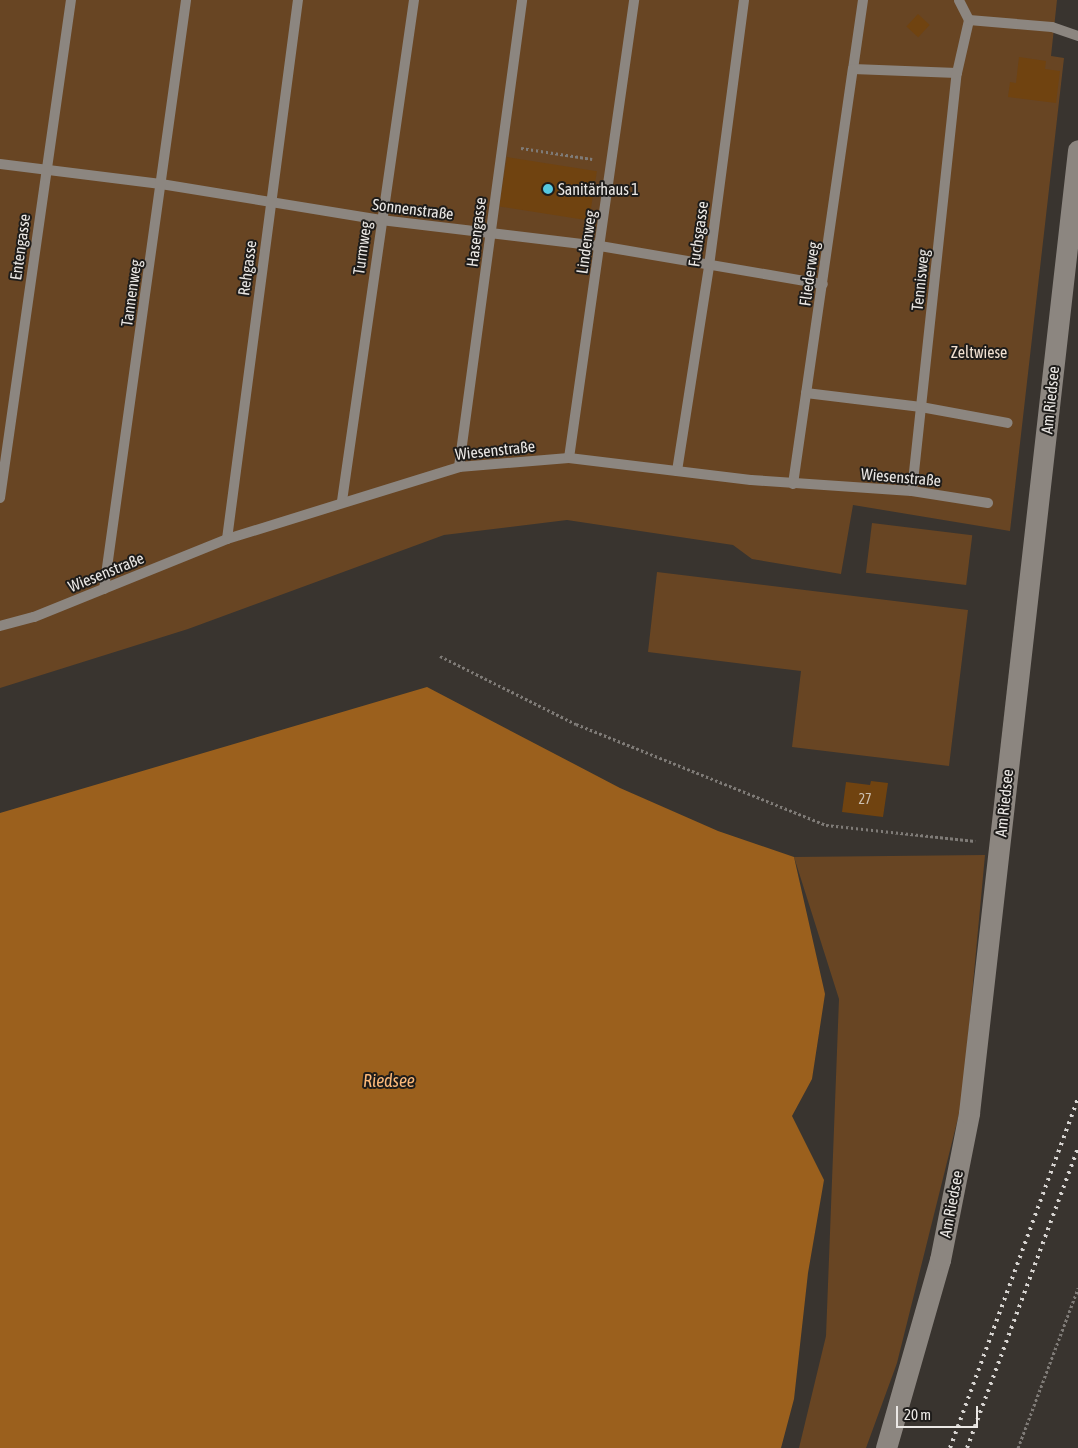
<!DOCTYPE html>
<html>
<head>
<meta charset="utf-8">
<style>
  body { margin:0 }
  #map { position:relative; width:1078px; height:1448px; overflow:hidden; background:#39342f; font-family:"Asap Condensed",sans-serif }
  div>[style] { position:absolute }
  .green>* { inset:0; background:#684523; transform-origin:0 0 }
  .water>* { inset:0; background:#9b601d }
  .building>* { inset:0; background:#704310; transform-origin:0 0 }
  .path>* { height:3px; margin-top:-1.5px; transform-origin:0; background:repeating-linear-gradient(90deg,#7f7b77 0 2.5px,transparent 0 5px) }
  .lane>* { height:10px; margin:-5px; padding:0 5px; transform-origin:5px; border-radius:5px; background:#8c8680 }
  .street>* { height:21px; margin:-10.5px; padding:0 10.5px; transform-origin:10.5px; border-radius:10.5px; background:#8c8680 }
  .rail>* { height:4px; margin-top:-2px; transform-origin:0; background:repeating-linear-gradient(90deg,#d7d4d1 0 2.5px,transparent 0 7.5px) }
  .dots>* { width:14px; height:14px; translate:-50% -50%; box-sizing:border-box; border:2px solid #1e1c1a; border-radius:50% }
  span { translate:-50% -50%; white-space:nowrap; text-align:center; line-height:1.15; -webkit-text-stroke:4px #1e1c1a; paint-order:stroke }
  .number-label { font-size:14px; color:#ccbfb0 }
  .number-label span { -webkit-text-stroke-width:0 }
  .poi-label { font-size:16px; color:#ebe8e5 }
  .left { translate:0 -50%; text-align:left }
  .street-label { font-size:16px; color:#ebe8e5 }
  .park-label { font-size:16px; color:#f2e1d2 }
  .water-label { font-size:18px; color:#fcb97a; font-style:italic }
  .scale { position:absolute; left:896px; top:1406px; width:82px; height:22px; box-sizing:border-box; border:2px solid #ebe8e5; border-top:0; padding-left:6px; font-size:15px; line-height:18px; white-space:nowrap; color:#ebe8e5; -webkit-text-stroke:4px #1e1c1a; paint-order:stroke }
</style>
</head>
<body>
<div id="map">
  <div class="green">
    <i style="clip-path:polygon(0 0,1057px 0,1051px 56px,1064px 58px,1010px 531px,853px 505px,841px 574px,752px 559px,733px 545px,567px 520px,444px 535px,188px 629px,0 688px)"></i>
    <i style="left:872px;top:523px;width:101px;height:50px;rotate:7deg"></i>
    <i style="clip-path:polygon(657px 572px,968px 610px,949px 766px,792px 747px,801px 671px,648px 652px)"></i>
    <i style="clip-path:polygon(985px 855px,962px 1102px,897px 1363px,866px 1448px,799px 1448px,826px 1336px,839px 999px,794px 857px)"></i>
  </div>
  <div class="water">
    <i style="clip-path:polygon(427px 687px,620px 788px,718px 831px,794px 857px,825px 994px,812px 1079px,792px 1116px,824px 1180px,808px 1273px,794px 1399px,781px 1448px,0 1448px,0 813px)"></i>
  </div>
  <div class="building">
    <i style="left:918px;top:14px;width:16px;height:17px;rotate:43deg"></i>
    <i style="clip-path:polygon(1019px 57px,1046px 61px,1045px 69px,1060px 71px,1056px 103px,1008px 97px,1010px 82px,1016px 83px)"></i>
    <i style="left:507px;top:157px;width:91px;height:50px;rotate:9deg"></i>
    <i style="clip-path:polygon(871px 781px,888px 783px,883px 817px,842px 812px,846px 782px,870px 785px)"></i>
  </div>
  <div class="path">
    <i style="left:521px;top:148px;width:72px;rotate:8.8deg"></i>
    <i style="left:440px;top:656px;width:152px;rotate:26.6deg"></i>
    <i style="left:576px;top:724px;width:270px;rotate:22deg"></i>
    <i style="left:826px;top:825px;width:150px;rotate:6.1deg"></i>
    <i style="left:1018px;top:1448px;width:171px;rotate:-69.4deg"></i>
  </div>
  <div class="lane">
    <i style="left:863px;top:0;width:70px;rotate:98.2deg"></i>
    <i style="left:853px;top:69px;width:104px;rotate:2.2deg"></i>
    <i style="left:957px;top:73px;width:54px;rotate:-77.2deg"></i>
    <i style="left:969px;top:20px;width:22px;rotate:-117deg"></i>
    <i style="left:969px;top:20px;width:83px;rotate:4.8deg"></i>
    <i style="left:1052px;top:27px;width:28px;rotate:19deg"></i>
    <i style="left:0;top:164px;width:162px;rotate:7.1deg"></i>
    <i style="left:161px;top:184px;width:223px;rotate:9.3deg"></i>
    <i style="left:381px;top:220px;width:221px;rotate:6.8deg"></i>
    <i style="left:600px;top:246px;width:226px;rotate:9.7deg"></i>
    <i style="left:806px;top:393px;width:116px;rotate:6.9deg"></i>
    <i style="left:921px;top:407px;width:88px;rotate:10.4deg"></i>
    <i style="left:569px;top:458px;width:463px;rotate:-81.9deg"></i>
    <i style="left:459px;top:467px;width:471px;rotate:-82.3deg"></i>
    <i style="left:677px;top:471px;width:207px;rotate:-81.1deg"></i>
    <i style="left:709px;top:266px;width:268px;rotate:-82.5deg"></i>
    <i style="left:793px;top:484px;width:419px;rotate:-81.8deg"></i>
    <i style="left:912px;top:491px;width:420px;rotate:-83.9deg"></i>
    <i style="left:0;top:498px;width:503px;rotate:-81.89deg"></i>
    <i style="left:342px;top:501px;width:506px;rotate:-81.82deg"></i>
    <i style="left:227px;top:539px;width:544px;rotate:-82.5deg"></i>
    <i style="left:104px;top:589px;width:595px;rotate:-82.07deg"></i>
    <i style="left:0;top:626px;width:35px;rotate:-15deg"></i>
    <i style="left:34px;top:617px;width:208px;rotate:-22deg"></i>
    <i style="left:227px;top:539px;width:243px;rotate:-17.2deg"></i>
    <i style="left:459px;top:467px;width:110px;rotate:-4.7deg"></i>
    <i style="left:569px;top:458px;width:183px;rotate:6.9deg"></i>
    <i style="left:751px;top:480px;width:161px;rotate:3.9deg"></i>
    <i style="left:912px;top:491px;width:77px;rotate:9deg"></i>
  </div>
  <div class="street">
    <i style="left:886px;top:1448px;width:196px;rotate:-74deg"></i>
    <i style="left:940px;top:1260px;width:150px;rotate:-78.8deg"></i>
    <i style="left:969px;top:1113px;width:969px;rotate:-83.54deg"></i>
  </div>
  <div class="rail">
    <i style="left:950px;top:1448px;width:372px;rotate:-69.9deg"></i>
    <i style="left:967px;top:1448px;width:320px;rotate:-69.7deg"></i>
  </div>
  <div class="dots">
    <i style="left:548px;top:189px;background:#56c9e1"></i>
  </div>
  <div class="number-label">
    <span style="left:865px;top:799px">27</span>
  </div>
  <div class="poi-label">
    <span class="left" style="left:558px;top:189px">Sanitärhaus 1</span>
  </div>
  <div class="street-label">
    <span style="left:413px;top:209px;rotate:7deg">Sonnenstraße</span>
    <span style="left:476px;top:232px;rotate:-83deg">Hasengasse</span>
    <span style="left:698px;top:234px;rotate:-82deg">Fuchsgasse</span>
    <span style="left:586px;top:242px;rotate:-82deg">Lindenweg</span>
    <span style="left:20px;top:247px;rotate:-82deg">Entengasse</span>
    <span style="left:362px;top:248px;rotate:-82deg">Turmweg</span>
    <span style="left:247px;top:268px;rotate:-82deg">Rehgasse</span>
    <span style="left:809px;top:274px;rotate:-82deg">Fliederweg</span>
    <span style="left:920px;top:280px;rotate:-84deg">Tennisweg</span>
    <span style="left:131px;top:293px;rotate:-82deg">Tannenweg</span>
    <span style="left:1050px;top:400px;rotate:-84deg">Am Riedsee</span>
    <span style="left:495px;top:450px;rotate:-6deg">Wiesenstraße</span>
    <span style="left:901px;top:477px;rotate:5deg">Wiesenstraße</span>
    <span style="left:106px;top:572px;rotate:-22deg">Wiesenstraße</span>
    <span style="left:1004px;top:803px;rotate:-84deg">Am Riedsee</span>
    <span style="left:951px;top:1204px;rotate:-79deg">Am Riedsee</span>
  </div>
  <div class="park-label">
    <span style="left:979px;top:352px">Zeltwiese</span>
  </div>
  <div class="water-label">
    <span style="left:389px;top:1081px">Riedsee</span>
  </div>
  <div class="scale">20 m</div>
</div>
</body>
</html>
